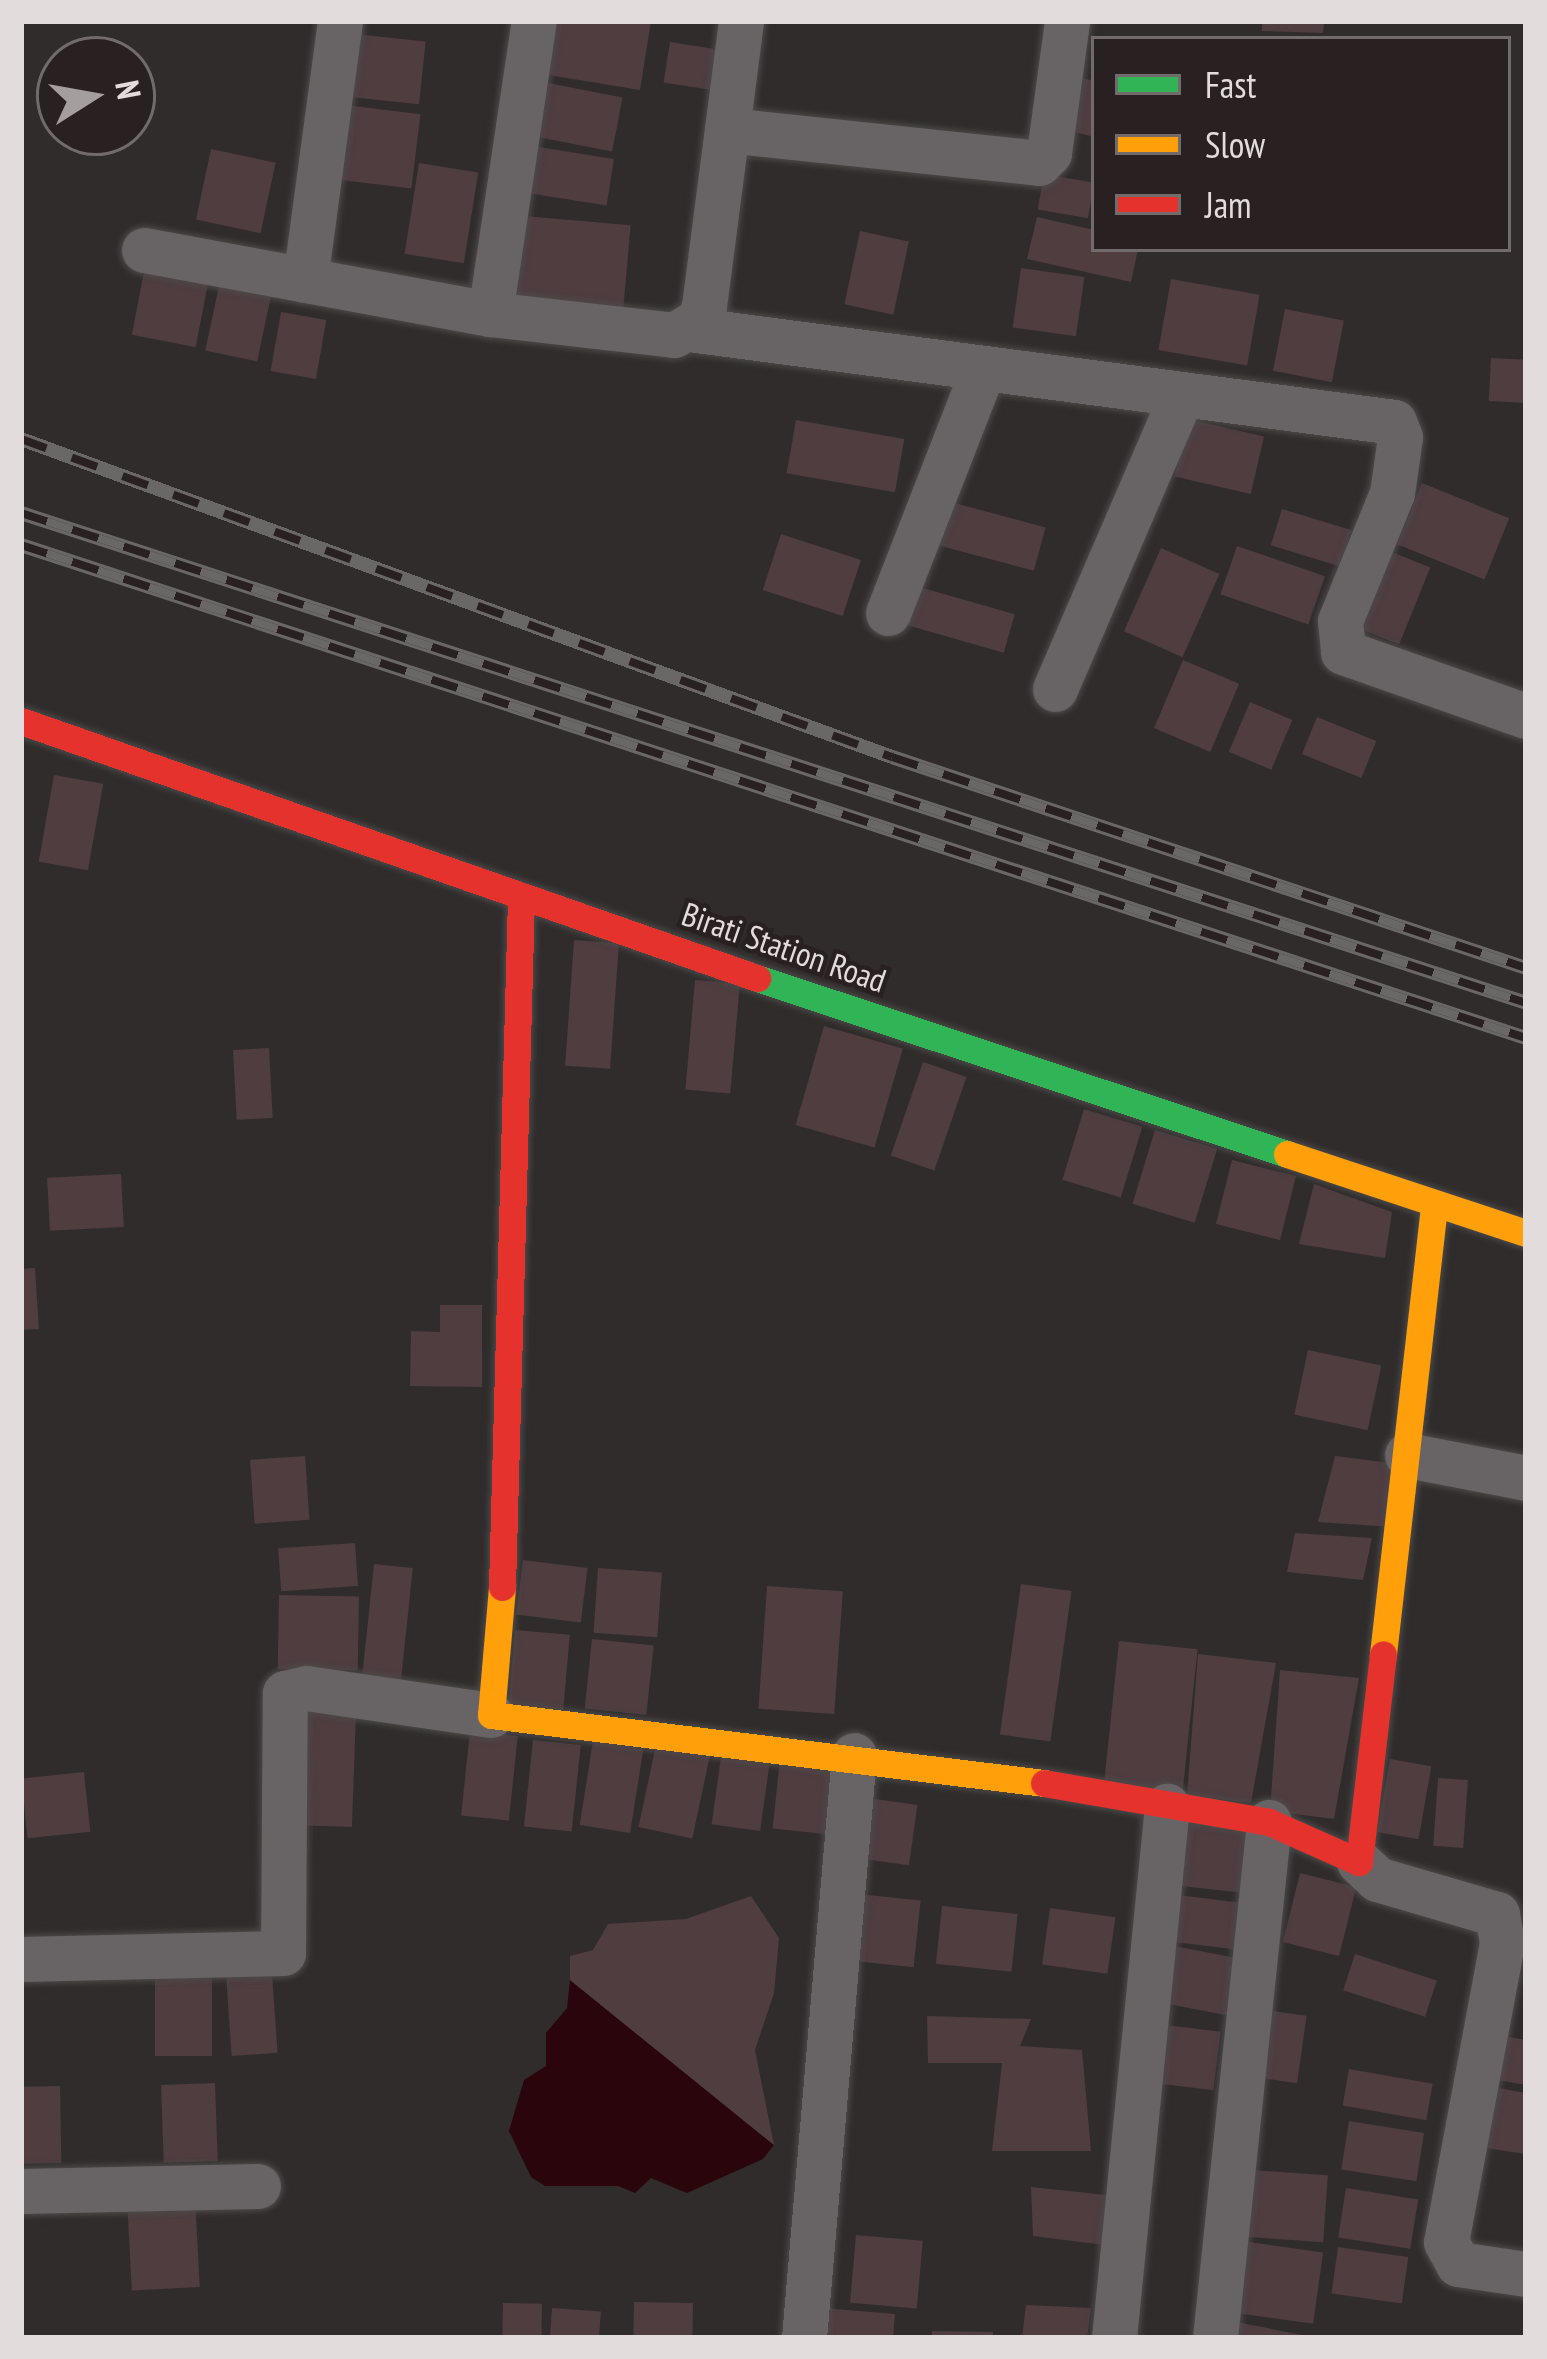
<!DOCTYPE html>
<html>
<head>
<meta charset="utf-8">
<style>
  body { margin:0 }
  #map { position:relative; width:1547px; height:2359px; overflow:hidden; background:#302c2c; font-family:"PT Sans Narrow",sans-serif }
  div>[style] { position:absolute }
  .water>* { inset:0; background:#2a050c }
  .building>* { inset:0; background:#4f3d40; transform-origin:0 0 }
  .roads { filter:drop-shadow(0 0 3px #4c4949) drop-shadow(0 0 3px #4c4949) }
  .street>* { height:45px; margin:-22.5px; padding:0 22.5px; transform-origin:22.5px; border-radius:22.5px; background:#686465 }
  .fast>* { height:27px; margin:-13.5px; padding:0 13.5px; transform-origin:13.5px; border-radius:13.5px; background:#30b455 }
  .slow>* { height:27px; margin:-13.5px; padding:0 13.5px; transform-origin:13.5px; border-radius:13.5px; background:#ff9f0a }
  .jam>* { height:27px; margin:-13.5px; padding:0 13.5px; transform-origin:13.5px; border-radius:13.5px; background:#e5322d }
  .rail>* { height:14px; margin-top:-7px; transform-origin:0; background:repeating-linear-gradient(90deg,#282021 0 27px,#6a6767 0 54px); box-sizing:border-box; border-block:3px solid #6a6767 }
  span { translate:-50% -50%; white-space:nowrap; text-align:center; line-height:1.15; -webkit-text-stroke:9px #282021; paint-order:stroke }
  .street-label { font-size:33px; color:#e2dcdc }
  .frame { position:absolute; inset:0; border:24px solid #e2dcdc; pointer-events:none }
  .legend { position:absolute; left:1091px; top:36px; width:420px; height:216px; box-sizing:border-box; background:#282021; border:3px solid #726b6c; margin:0; padding:15px 21px; list-style:none; font-size:36px; color:#e2dcdc }
  .legend li { display:flex; align-items:center; gap:24px; height:60px }
  .legend b { width:60px; border:3px solid #726b6c }
  .north { position:absolute; left:36px; top:36px; width:120px; height:120px; box-sizing:border-box; background:#282021; border:3px solid #726b6c; border-radius:50%; rotate:79deg; font-size:33px; font-weight:700; line-height:48px; text-align:center; color:#e2dcdc }
  .north::after { content:''; display:block; margin:auto; width:42px; height:54px; background:#a49e9e; clip-path:polygon(50% 0,100% 100%,50% 72%,0 100%) }
</style>
</head>
<body>
<div id="map">
  <div class="water">
    <i style="clip-path:polygon(570px 1980px,774px 2145px,763px 2159px,687px 2193px,651px 2178px,635px 2193px,618px 2186px,545px 2186px,531px 2177px,509px 2131px,524px 2080px,546px 2066px,546px 2033px,567px 2008px)"></i>
  </div>
  <div class="building">
    <i style="clip-path:polygon(551px 21px,651px 21px,640px 90px,542px 74px)"></i>
    <i style="clip-path:polygon(1262px 21px,1324px 21px,1323px 33px,1262px 31px)"></i>
    <i style="left:354px;top:34px;width:72px;height:63px;rotate:6deg"></i>
    <i style="left:670px;top:42px;width:55px;height:41px;rotate:9deg"></i>
    <i style="clip-path:polygon(1082px 78px,1094px 81px,1094px 137px,1070px 131px)"></i>
    <i style="left:543px;top:82px;width:81px;height:55px;rotate:11deg"></i>
    <i style="left:346px;top:105px;width:75px;height:75px;rotate:7deg"></i>
    <i style="left:532px;top:146px;width:83px;height:47px;rotate:9deg"></i>
    <i style="left:211px;top:149px;width:66px;height:72px;rotate:12deg"></i>
    <i style="left:419px;top:163px;width:60px;height:92px;rotate:9deg"></i>
    <i style="left:1044px;top:174px;width:51px;height:36px;rotate:10deg"></i>
    <i style="left:524px;top:216px;width:107px;height:91px;rotate:5deg"></i>
    <i style="clip-path:polygon(1037px 217px,1094px 230px,1094px 249px,1138px 249px,1131px 282px,1027px 259px)"></i>
    <i style="left:860px;top:231px;width:50px;height:75px;rotate:12deg"></i>
    <i style="left:145px;top:267px;width:65px;height:69px;rotate:11deg"></i>
    <i style="left:1021px;top:268px;width:64px;height:60px;rotate:8deg"></i>
    <i style="left:1171px;top:279px;width:90px;height:72px;rotate:10deg"></i>
    <i style="left:219px;top:286px;width:53px;height:66px;rotate:12deg"></i>
    <i style="left:1285px;top:309px;width:60px;height:63px;rotate:11deg"></i>
    <i style="left:281px;top:312px;width:46px;height:60px;rotate:10deg"></i>
    <i style="left:1491px;top:358px;width:35px;height:43px;rotate:3deg"></i>
    <i style="left:1188px;top:419px;width:78px;height:59px;rotate:13deg"></i>
    <i style="left:796px;top:420px;width:110px;height:54px;rotate:10deg"></i>
    <i style="left:1422px;top:483px;width:94px;height:66px;rotate:22deg"></i>
    <i style="left:947px;top:501px;width:102px;height:45px;rotate:15deg"></i>
    <i style="left:1282px;top:509px;width:73px;height:38px;rotate:17deg"></i>
    <i style="left:781px;top:534px;width:84px;height:59px;rotate:18deg"></i>
    <i style="left:1237px;top:546px;width:93px;height:51px;rotate:19deg"></i>
    <i style="left:1161px;top:548px;width:64px;height:91px;rotate:24deg"></i>
    <i style="left:1382px;top:548px;width:52px;height:83px;rotate:22deg"></i>
    <i style="left:909px;top:584px;width:110px;height:40px;rotate:16deg"></i>
    <i style="left:1183px;top:660px;width:61px;height:74px;rotate:23deg"></i>
    <i style="left:1250px;top:702px;width:46px;height:54px;rotate:23deg"></i>
    <i style="left:1317px;top:717px;width:64px;height:40px;rotate:22deg"></i>
    <i style="left:54px;top:775px;width:50px;height:88px;rotate:10deg"></i>
    <i style="left:574px;top:940px;width:45px;height:126px;rotate:4deg"></i>
    <i style="left:695px;top:980px;width:45px;height:110px;rotate:5deg"></i>
    <i style="left:824px;top:1026px;width:82px;height:103px;rotate:16deg"></i>
    <i style="left:269px;top:1048px;width:70px;height:36px;rotate:87deg"></i>
    <i style="left:923px;top:1062px;width:46px;height:99px;rotate:19deg"></i>
    <i style="left:1084px;top:1109px;width:61px;height:74px;rotate:17deg"></i>
    <i style="left:1155px;top:1130px;width:65px;height:77px;rotate:17deg"></i>
    <i style="left:1232px;top:1160px;width:66px;height:66px;rotate:14deg"></i>
    <i style="left:121px;top:1174px;width:53px;height:74px;rotate:87deg"></i>
    <i style="clip-path:polygon(1314px 1184px,1392px 1212px,1385px 1258px,1299px 1244px)"></i>
    <i style="clip-path:polygon(35px 1268px,39px 1329px,21px 1330px,21px 1269px)"></i>
    <i style="clip-path:polygon(440px 1305px,482px 1305px,482px 1387px,410px 1386px,411px 1331px,440px 1332px)"></i>
    <i style="left:1308px;top:1350px;width:75px;height:66px;rotate:12deg"></i>
    <i style="left:305px;top:1456px;width:64px;height:55px;rotate:86deg"></i>
    <i style="clip-path:polygon(1335px 1456px,1398px 1464px,1392px 1527px,1318px 1522px)"></i>
    <i style="clip-path:polygon(1295px 1533px,1372px 1538px,1363px 1580px,1287px 1572px)"></i>
    <i style="left:355px;top:1543px;width:43px;height:77px;rotate:86deg"></i>
    <i style="left:523px;top:1560px;width:65px;height:55px;rotate:7deg"></i>
    <i style="left:374px;top:1564px;width:39px;height:114px;rotate:6deg"></i>
    <i style="left:598px;top:1568px;width:64px;height:65px;rotate:4deg"></i>
    <i style="left:1021px;top:1584px;width:51px;height:152px;rotate:8deg"></i>
    <i style="left:767px;top:1586px;width:76px;height:123px;rotate:4deg"></i>
    <i style="left:279px;top:1595px;width:80px;height:74px;rotate:1deg"></i>
    <i style="left:515px;top:1630px;width:55px;height:78px;rotate:5deg"></i>
    <i style="left:592px;top:1639px;width:62px;height:70px;rotate:6deg"></i>
    <i style="left:1119px;top:1641px;width:79px;height:143px;rotate:6deg"></i>
    <i style="clip-path:polygon(1198px 1654px,1276px 1663px,1251px 1803px,1187px 1795px)"></i>
    <i style="clip-path:polygon(1280px 1670px,1359px 1678px,1334px 1819px,1270px 1811px)"></i>
    <i style="left:295px;top:1710px;width:61px;height:115px;rotate:2deg"></i>
    <i style="left:470px;top:1731px;width:48px;height:85px;rotate:6deg"></i>
    <i style="left:533px;top:1740px;width:48px;height:87px;rotate:6deg"></i>
    <i style="left:657px;top:1740px;width:55px;height:89px;rotate:12deg"></i>
    <i style="left:593px;top:1741px;width:51px;height:85px;rotate:9deg"></i>
    <i style="left:723px;top:1743px;width:49px;height:82px;rotate:8deg"></i>
    <i style="left:781px;top:1749px;width:59px;height:80px;rotate:6deg"></i>
    <i style="left:1390px;top:1759px;width:42px;height:74px;rotate:10deg"></i>
    <i style="left:84px;top:1772px;width:60px;height:63px;rotate:84deg"></i>
    <i style="left:1438px;top:1778px;width:30px;height:68px;rotate:4deg"></i>
    <i style="left:861px;top:1797px;width:57px;height:61px;rotate:8deg"></i>
    <i style="left:1183px;top:1815px;width:80px;height:71px;rotate:6deg"></i>
    <i style="left:1300px;top:1873px;width:58px;height:71px;rotate:14deg"></i>
    <i style="left:849px;top:1893px;width:72px;height:67px;rotate:6deg"></i>
    <i style="left:1178px;top:1895px;width:62px;height:47px;rotate:7deg"></i>
    <i style="clip-path:polygon(751px 1896px,779px 1938px,774px 1993px,755px 2050px,774px 2145px,570px 1980px,570px 1956px,593px 1950px,608px 1924px,686px 1919px)"></i>
    <i style="left:942px;top:1906px;width:76px;height:58px;rotate:6deg"></i>
    <i style="left:1050px;top:1908px;width:66px;height:57px;rotate:8deg"></i>
    <i style="left:1169px;top:1945px;width:70px;height:58px;rotate:11deg"></i>
    <i style="left:1355px;top:1954px;width:86px;height:38px;rotate:18deg"></i>
    <i style="left:271px;top:1959px;width:94px;height:46px;rotate:86deg"></i>
    <i style="left:155px;top:1963px;width:57px;height:93px"></i>
    <i style="left:1258px;top:2009px;width:49px;height:68px;rotate:8deg"></i>
    <i style="clip-path:polygon(927px 2016px,1031px 2019px,1020px 2046px,1082px 2050px,1091px 2151px,992px 2151px,1002px 2063px,928px 2063px)"></i>
    <i style="left:1157px;top:2024px;width:64px;height:59px;rotate:7deg"></i>
    <i style="clip-path:polygon(1493px 2034px,1526px 2040px,1526px 2085px,1486px 2078px)"></i>
    <i style="left:1349px;top:2069px;width:85px;height:37px;rotate:10deg"></i>
    <i style="left:215px;top:2083px;width:78px;height:54px;rotate:88deg"></i>
    <i style="clip-path:polygon(1481px 2085px,1526px 2093px,1526px 2154px,1472px 2146px)"></i>
    <i style="left:60px;top:2086px;width:77px;height:39px;rotate:89deg"></i>
    <i style="left:1349px;top:2121px;width:76px;height:49px;rotate:9deg"></i>
    <i style="left:1251px;top:2170px;width:77px;height:67px;rotate:4deg"></i>
    <i style="clip-path:polygon(1031px 2187px,1106px 2195px,1105px 2245px,1033px 2236px)"></i>
    <i style="left:1346px;top:2188px;width:73px;height:50px;rotate:9deg"></i>
    <i style="left:195px;top:2197px;width:90px;height:68px;rotate:87deg"></i>
    <i style="left:856px;top:2235px;width:67px;height:68px;rotate:5deg"></i>
    <i style="left:1234px;top:2240px;width:90px;height:72px;rotate:8deg"></i>
    <i style="left:1338px;top:2247px;width:71px;height:47px;rotate:8deg"></i>
    <i style="left:634px;top:2302px;width:59px;height:36px;rotate:1deg"></i>
    <i style="left:503px;top:2303px;width:39px;height:35px;rotate:1deg"></i>
    <i style="clip-path:polygon(1026px 2305px,1091px 2308px,1087px 2338px,1022px 2338px)"></i>
    <i style="left:552px;top:2308px;width:49px;height:30px;rotate:4deg"></i>
    <i style="clip-path:polygon(824px 2308px,895px 2314px,893px 2338px,822px 2338px)"></i>
    <i style="clip-path:polygon(1226px 2320px,1307px 2336px,1307px 2338px,1223px 2338px)"></i>
    <i style="clip-path:polygon(932px 2331px,993px 2332px,993px 2338px,932px 2338px)"></i>
  </div>
  <div class="roads">
    <div class="street">
      <i style="left:727px;top:130px;width:314px;rotate:6deg"></i>
      <i style="left:1039px;top:163px;width:14px;rotate:-45deg"></i>
      <i style="left:1049px;top:153px;width:133px;rotate:-82.2deg"></i>
      <i style="left:144px;top:250px;width:352px;rotate:10.5deg"></i>
      <i style="left:490px;top:314px;width:185px;rotate:6.5deg"></i>
      <i style="left:674px;top:335px;width:29px;rotate:-31deg"></i>
      <i style="left:699px;top:320px;width:15px;rotate:-70deg"></i>
      <i style="left:704px;top:306px;width:287px;rotate:-82.6deg"></i>
      <i style="left:305px;top:280px;width:261px;rotate:-82.3deg"></i>
      <i style="left:490px;top:314px;width:296px;rotate:-81.5deg"></i>
      <i style="left:689px;top:329px;width:711px;rotate:7.51deg"></i>
      <i style="left:1394px;top:422px;width:16px;rotate:68deg"></i>
      <i style="left:1400px;top:437px;width:57px;rotate:98.1deg"></i>
      <i style="left:1392px;top:493px;width:138px;rotate:112.1deg"></i>
      <i style="left:1340px;top:621px;width:31px;rotate:84deg"></i>
      <i style="left:1343px;top:652px;width:194px;rotate:19.3deg"></i>
      <i style="left:888px;top:613px;width:259px;rotate:-68.7deg"></i>
      <i style="left:1055px;top:689px;width:319px;rotate:-66.7deg"></i>
      <i style="left:1407px;top:1455px;width:121px;rotate:10.9deg"></i>
      <i style="left:1359px;top:1862px;width:25px;rotate:43deg"></i>
      <i style="left:1377px;top:1879px;width:125px;rotate:16.3deg"></i>
      <i style="left:1497px;top:1914px;width:29px;rotate:80deg"></i>
      <i style="left:1502px;top:1943px;width:304px;rotate:100.6deg"></i>
      <i style="left:1446px;top:2242px;width:25px;rotate:61deg"></i>
      <i style="left:1458px;top:2264px;width:69px;rotate:8.4deg"></i>
      <i style="left:21px;top:1959px;width:262px;rotate:-1.3deg"></i>
      <i style="left:283px;top:1953px;width:260px;rotate:-89.6deg"></i>
      <i style="left:285px;top:1693px;width:22px;rotate:-13deg"></i>
      <i style="left:306px;top:1688px;width:187px;rotate:8.3deg"></i>
      <i style="left:21px;top:2191px;width:237px;rotate:-1.2deg"></i>
      <i style="left:804px;top:2338px;width:585px;rotate:-85.1deg"></i>
      <i style="left:1114px;top:2338px;width:535px;rotate:-84.31deg"></i>
      <i style="left:1215px;top:2338px;width:519px;rotate:-84.03deg"></i>
    </div>
    <div class="fast">
      <i style="left:757px;top:978px;width:558px;rotate:18.37deg"></i>
    </div>
    <div class="slow">
      <i style="left:1287px;top:1154px;width:252px;rotate:18.3deg"></i>
      <i style="left:502px;top:1587px;width:128px;rotate:94.9deg"></i>
      <i style="left:491px;top:1715px;width:557px;rotate:7.01deg"></i>
      <i style="left:1383px;top:1654px;width:449px;rotate:-83.5deg"></i>
    </div>
    <div class="jam">
      <i style="left:21px;top:721px;width:780px;rotate:19.25deg"></i>
      <i style="left:502px;top:1587px;width:687px;rotate:-88.42deg"></i>
      <i style="left:1044px;top:1783px;width:228px;rotate:9.8deg"></i>
      <i style="left:1269px;top:1822px;width:98px;rotate:24deg"></i>
      <i style="left:1359px;top:1862px;width:209px;rotate:-83.4deg"></i>
    </div>
  </div>
  <div class="rail">
    <i style="left:21px;top:439px;width:927px;rotate:20.06deg"></i>
    <i style="left:892px;top:757px;width:668px;rotate:18.41deg"></i>
    <i style="left:21px;top:513px;width:1583px;rotate:18.03deg"></i>
    <i style="left:21px;top:545px;width:1584px;rotate:18.14deg"></i>
  </div>
  <div class="street-label">
    <span style="left:784px;top:947px;rotate:19deg">Birati Station Road</span>
  </div>
  <div class="frame"></div>
  <ul class="legend">
  <li><b style="height:15px;background:#30b455"></b>Fast</li>
  <li><b style="height:15px;background:#ff9f0a"></b>Slow</li>
  <li><b style="height:15px;background:#e5322d"></b>Jam</li>
  </ul>
  <div class="north">N</div>
</div>
</body>
</html>
